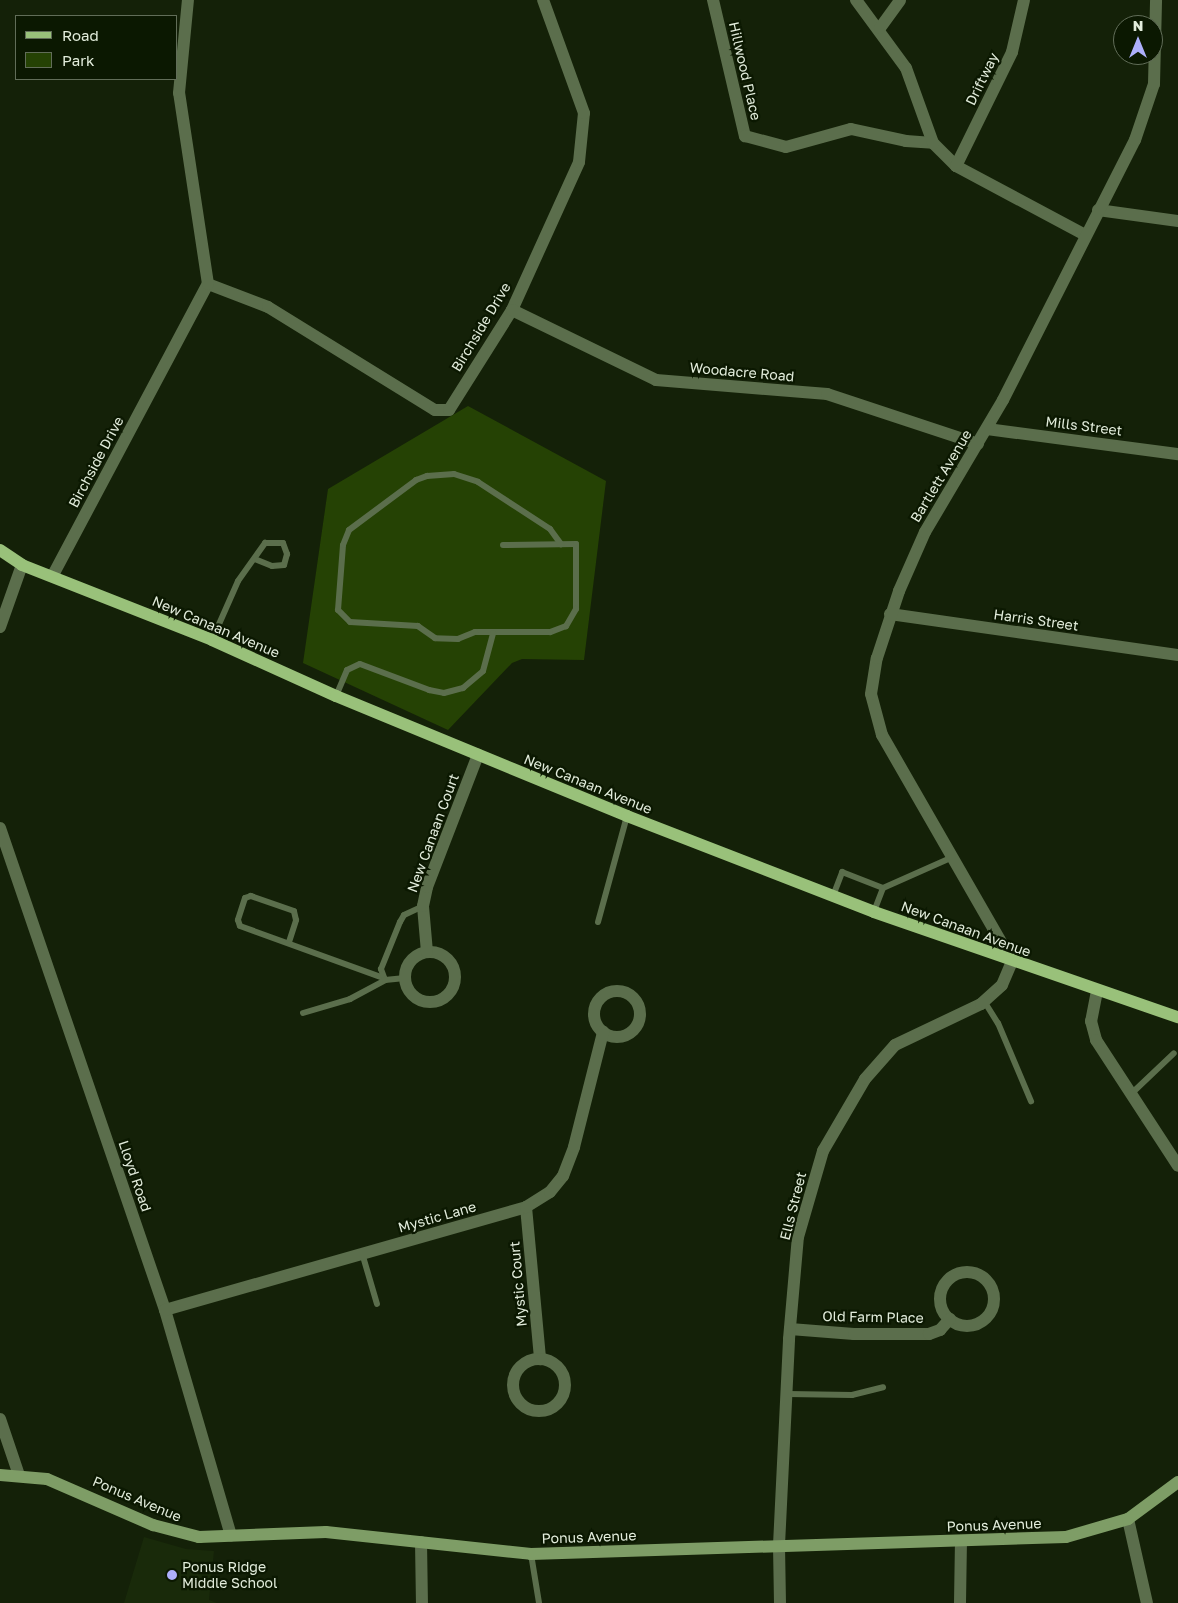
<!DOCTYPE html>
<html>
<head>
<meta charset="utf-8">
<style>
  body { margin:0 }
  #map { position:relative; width:1178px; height:1603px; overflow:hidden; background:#142108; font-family:"Golos Text",sans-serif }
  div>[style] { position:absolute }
  .built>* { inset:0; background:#192a0a }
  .green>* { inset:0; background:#254204 }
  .lane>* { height:6px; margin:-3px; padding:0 3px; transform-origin:3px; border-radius:3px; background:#5b6e4c }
  .street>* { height:12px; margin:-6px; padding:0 6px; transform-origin:6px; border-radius:6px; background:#5b6e4c }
  .street>.ring { margin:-6px; padding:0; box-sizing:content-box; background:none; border:12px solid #5b6e4c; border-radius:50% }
  .secondary>* { height:12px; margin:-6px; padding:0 6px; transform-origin:6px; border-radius:6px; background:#7e9d66 }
  .primary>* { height:12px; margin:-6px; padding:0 6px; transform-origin:6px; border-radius:6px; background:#99c17a }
  .dots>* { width:14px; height:14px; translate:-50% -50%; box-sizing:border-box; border:2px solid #0b1801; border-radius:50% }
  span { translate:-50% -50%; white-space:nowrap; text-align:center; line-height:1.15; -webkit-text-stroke:4.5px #0b1801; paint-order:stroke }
  .street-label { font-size:14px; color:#e2ecdb }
  .poi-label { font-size:14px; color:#e2ecdb }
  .left { translate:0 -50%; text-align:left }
  .legend { position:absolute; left:15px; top:15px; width:162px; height:65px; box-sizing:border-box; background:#0b1801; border:1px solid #616d58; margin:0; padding:6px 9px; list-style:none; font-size:15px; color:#e2ecdb }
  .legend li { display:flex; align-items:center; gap:10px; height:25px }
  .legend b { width:25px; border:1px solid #616d58 }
  .north { position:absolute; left:1113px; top:15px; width:50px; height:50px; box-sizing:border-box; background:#0b1801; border:1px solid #616d58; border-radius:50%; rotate:0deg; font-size:14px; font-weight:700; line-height:20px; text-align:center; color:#e2ecdb }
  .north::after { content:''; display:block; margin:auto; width:18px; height:22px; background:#adaffb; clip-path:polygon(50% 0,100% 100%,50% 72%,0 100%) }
</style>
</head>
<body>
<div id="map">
  <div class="built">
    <i style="clip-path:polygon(144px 1537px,186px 1549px,214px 1551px,209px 1600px,217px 1603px,124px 1603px)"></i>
  </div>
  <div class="green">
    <i style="clip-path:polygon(468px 406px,606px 481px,584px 660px,522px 659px,512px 663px,448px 730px,303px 663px,328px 489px)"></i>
  </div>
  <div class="lane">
    <i style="left:503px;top:545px;width:73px;rotate:-0.8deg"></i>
    <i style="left:576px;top:544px;width:65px;rotate:90deg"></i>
    <i style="left:576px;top:609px;width:20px;rotate:120deg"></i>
    <i style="left:566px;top:626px;width:17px;rotate:159deg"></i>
    <i style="left:550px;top:632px;width:75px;rotate:180deg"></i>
    <i style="left:475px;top:632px;width:18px;rotate:158deg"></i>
    <i style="left:458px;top:639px;width:23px;rotate:-178deg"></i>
    <i style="left:435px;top:638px;width:21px;rotate:-145deg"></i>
    <i style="left:418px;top:626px;width:68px;rotate:-176.6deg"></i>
    <i style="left:350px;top:622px;width:17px;rotate:-135deg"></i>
    <i style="left:338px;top:610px;width:65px;rotate:-85.6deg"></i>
    <i style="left:343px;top:545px;width:16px;rotate:-68deg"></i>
    <i style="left:349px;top:530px;width:84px;rotate:-36.7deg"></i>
    <i style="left:416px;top:480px;width:12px;rotate:-20deg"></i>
    <i style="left:427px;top:476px;width:27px;rotate:-4deg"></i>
    <i style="left:454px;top:474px;width:25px;rotate:18deg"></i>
    <i style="left:478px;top:482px;width:86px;rotate:33.1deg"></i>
    <i style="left:550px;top:529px;width:19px;rotate:54deg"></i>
    <i style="left:212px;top:640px;width:64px;rotate:-66.2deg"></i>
    <i style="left:238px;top:581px;width:47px;rotate:-54.6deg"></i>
    <i style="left:265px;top:543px;width:18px"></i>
    <i style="left:283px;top:543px;width:12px;rotate:70deg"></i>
    <i style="left:287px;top:554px;width:11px;rotate:105deg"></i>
    <i style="left:284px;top:565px;width:12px;rotate:175deg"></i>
    <i style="left:272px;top:566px;width:18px;rotate:-158deg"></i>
    <i style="left:336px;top:696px;width:28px;rotate:-67deg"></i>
    <i style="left:347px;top:670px;width:14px;rotate:-25deg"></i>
    <i style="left:360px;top:664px;width:74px;rotate:20.6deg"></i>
    <i style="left:429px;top:690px;width:15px;rotate:11deg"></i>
    <i style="left:444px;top:693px;width:20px;rotate:-15deg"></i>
    <i style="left:463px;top:688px;width:26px;rotate:-40deg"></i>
    <i style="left:483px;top:671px;width:39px;rotate:-75deg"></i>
    <i style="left:883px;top:888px;width:77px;rotate:-23.9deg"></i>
    <i style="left:833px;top:896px;width:26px;rotate:-69deg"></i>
    <i style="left:842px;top:872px;width:44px;rotate:21.3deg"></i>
    <i style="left:883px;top:888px;width:26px;rotate:111deg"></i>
    <i style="left:598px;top:922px;width:110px;rotate:-74.7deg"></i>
    <i style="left:289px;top:942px;width:23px;rotate:-72deg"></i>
    <i style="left:296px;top:920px;width:9px;rotate:-103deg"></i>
    <i style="left:294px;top:911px;width:46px;rotate:-160.8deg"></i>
    <i style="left:251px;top:896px;width:6px;rotate:162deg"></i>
    <i style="left:245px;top:898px;width:23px;rotate:108deg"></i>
    <i style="left:238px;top:920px;width:6px;rotate:72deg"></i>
    <i style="left:240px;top:926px;width:153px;rotate:19.9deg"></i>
    <i style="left:385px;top:980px;width:12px;rotate:-110deg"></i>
    <i style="left:381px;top:969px;width:51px;rotate:-68deg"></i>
    <i style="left:400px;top:922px;width:8px;rotate:-60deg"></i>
    <i style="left:404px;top:915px;width:21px;rotate:-25deg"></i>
    <i style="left:984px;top:1001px;width:26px;rotate:58deg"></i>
    <i style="left:998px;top:1023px;width:85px;rotate:67.1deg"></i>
    <i style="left:303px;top:1013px;width:49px;rotate:-16.6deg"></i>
    <i style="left:350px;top:999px;width:40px;rotate:-28deg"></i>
    <i style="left:385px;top:980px;width:20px;rotate:-6deg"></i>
    <i style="left:1131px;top:1094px;width:59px;rotate:-43.6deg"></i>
    <i style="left:362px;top:1253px;width:53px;rotate:73.6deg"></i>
    <i style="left:788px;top:1394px;width:64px;rotate:0.9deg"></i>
    <i style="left:852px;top:1395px;width:32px;rotate:-14deg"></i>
    <i style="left:531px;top:1554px;width:50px;rotate:80.7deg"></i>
  </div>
  <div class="street">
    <i style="left:713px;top:0;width:140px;rotate:76.8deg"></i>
    <i style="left:745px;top:136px;width:42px;rotate:15deg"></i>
    <i style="left:786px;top:147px;width:67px;rotate:-15.5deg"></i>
    <i style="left:851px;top:129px;width:56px;rotate:12.3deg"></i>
    <i style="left:906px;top:141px;width:27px;rotate:4deg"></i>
    <i style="left:933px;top:143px;width:33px;rotate:45deg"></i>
    <i style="left:956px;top:166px;width:146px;rotate:28.1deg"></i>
    <i style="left:856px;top:0;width:84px;rotate:53.7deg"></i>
    <i style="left:906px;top:68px;width:80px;rotate:70.2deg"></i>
    <i style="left:880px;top:28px;width:34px;rotate:-54deg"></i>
    <i style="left:956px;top:166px;width:127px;rotate:-63.8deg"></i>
    <i style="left:1012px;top:52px;width:53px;rotate:-77deg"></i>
    <i style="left:1098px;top:210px;width:81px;rotate:7.8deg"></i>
    <i style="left:208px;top:284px;width:64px;rotate:21deg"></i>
    <i style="left:268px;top:307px;width:196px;rotate:31.7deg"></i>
    <i style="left:435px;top:410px;width:14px"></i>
    <i style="left:449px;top:410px;width:118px;rotate:-57.8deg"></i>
    <i style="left:512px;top:310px;width:162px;rotate:-65.6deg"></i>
    <i style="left:579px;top:162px;width:49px;rotate:-84.2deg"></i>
    <i style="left:584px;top:113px;width:120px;rotate:-109.9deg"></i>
    <i style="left:512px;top:310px;width:160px;rotate:25.9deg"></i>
    <i style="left:656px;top:380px;width:172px;rotate:4.7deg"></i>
    <i style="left:827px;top:394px;width:159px;rotate:18.3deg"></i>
    <i style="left:987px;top:429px;width:193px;rotate:7.5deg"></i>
    <i style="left:53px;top:575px;width:330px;rotate:-62deg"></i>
    <i style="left:208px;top:284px;width:193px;rotate:-98.6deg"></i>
    <i style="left:179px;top:93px;width:93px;rotate:-84.5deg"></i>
    <i style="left:890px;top:614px;width:291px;rotate:8.1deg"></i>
    <i style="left:0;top:627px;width:66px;rotate:-70.5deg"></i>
    <i style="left:0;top:828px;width:509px;rotate:71.1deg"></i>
    <i style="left:165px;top:1310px;width:235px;rotate:73.7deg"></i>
    <i class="ring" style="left:405px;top:952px;width:38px;height:38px"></i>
    <i style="left:427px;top:952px;width:46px;rotate:-95deg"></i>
    <i style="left:423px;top:906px;width:19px;rotate:-78deg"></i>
    <i style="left:427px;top:887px;width:142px;rotate:-68.9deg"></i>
    <i class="ring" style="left:594px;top:991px;width:34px;height:34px"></i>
    <i style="left:1097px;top:991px;width:31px;rotate:101deg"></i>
    <i style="left:1091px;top:1021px;width:20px;rotate:75deg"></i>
    <i style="left:1096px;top:1040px;width:150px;rotate:56.9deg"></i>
    <i style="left:526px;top:1207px;width:153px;rotate:84.7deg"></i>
    <i class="ring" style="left:940px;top:1272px;width:42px;height:42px"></i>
    <i style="left:165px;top:1310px;width:375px;rotate:-15.9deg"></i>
    <i style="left:526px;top:1207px;width:28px;rotate:-32deg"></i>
    <i style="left:550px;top:1192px;width:21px;rotate:-51deg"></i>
    <i style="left:563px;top:1176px;width:31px;rotate:-69deg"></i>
    <i style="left:574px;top:1147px;width:119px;rotate:-75.8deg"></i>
    <i style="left:790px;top:1329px;width:64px;rotate:4.5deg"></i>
    <i style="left:854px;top:1334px;width:75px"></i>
    <i style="left:929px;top:1334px;width:12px;rotate:-20deg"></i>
    <i style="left:940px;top:1330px;width:15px;rotate:-48deg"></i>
    <i class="ring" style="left:513px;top:1359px;width:40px;height:40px"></i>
    <i style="left:0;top:1419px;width:59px;rotate:71.3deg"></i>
    <i style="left:1128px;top:1519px;width:86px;rotate:77.3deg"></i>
    <i style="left:421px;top:1542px;width:61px;rotate:89.1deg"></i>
    <i style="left:780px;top:1603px;width:58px;rotate:-91deg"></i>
    <i style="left:779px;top:1545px;width:206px;rotate:-87.2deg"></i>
    <i style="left:789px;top:1339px;width:102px;rotate:-85deg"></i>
    <i style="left:798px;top:1237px;width:90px;rotate:-73.8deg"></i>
    <i style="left:823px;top:1151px;width:83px;rotate:-59.7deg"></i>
    <i style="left:865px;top:1079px;width:45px;rotate:-48.6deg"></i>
    <i style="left:895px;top:1045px;width:95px;rotate:-25.5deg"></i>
    <i style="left:981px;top:1004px;width:28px;rotate:-42deg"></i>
    <i style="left:1002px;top:985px;width:26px;rotate:-67deg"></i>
    <i style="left:1012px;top:961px;width:261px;rotate:-119.9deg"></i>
    <i style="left:882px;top:735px;width:42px;rotate:-105deg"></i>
    <i style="left:871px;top:694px;width:36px;rotate:-81deg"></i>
    <i style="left:877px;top:658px;width:71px;rotate:-71.8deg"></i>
    <i style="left:899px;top:591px;width:64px;rotate:-66.2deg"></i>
    <i style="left:925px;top:532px;width:153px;rotate:-59.4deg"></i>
    <i style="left:1003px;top:400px;width:292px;rotate:-63.1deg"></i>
    <i style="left:1135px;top:140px;width:59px;rotate:-71.3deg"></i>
    <i style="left:1154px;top:84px;width:84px;rotate:-88.6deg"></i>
    <i style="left:960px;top:1603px;width:61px;rotate:-89.1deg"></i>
  </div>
  <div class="secondary">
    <i style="left:0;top:1475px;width:47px;rotate:4.9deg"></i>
    <i style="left:47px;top:1479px;width:116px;rotate:23.5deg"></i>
    <i style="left:153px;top:1525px;width:48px;rotate:14.6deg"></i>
    <i style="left:199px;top:1537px;width:127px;rotate:-2.3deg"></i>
    <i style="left:326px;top:1532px;width:206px;rotate:6.1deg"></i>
    <i style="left:531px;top:1554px;width:535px;rotate:-1.82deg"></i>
    <i style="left:1066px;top:1537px;width:65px;rotate:-16.2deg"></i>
    <i style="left:1128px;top:1519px;width:62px;rotate:-36.5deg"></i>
  </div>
  <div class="primary">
    <i style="left:0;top:550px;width:27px;rotate:34deg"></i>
    <i style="left:22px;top:565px;width:204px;rotate:21.5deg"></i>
    <i style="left:212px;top:640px;width:136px;rotate:24.3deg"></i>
    <i style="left:336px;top:696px;width:315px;rotate:22.4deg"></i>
    <i style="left:627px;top:816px;width:265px;rotate:21.2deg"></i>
    <i style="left:874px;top:912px;width:322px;rotate:19.1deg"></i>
  </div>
  <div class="dots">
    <i style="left:172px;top:1575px;background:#adaffb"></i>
  </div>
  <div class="street-label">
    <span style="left:745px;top:71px;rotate:77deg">Hillwood Place</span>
    <span style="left:982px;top:79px;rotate:-64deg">Driftway</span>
    <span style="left:481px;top:327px;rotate:-59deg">Birchside Drive</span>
    <span style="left:742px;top:372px;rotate:5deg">Woodacre Road</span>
    <span style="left:1084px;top:426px;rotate:7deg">Mills Street</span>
    <span style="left:96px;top:462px;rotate:-62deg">Birchside Drive</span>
    <span style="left:941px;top:476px;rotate:-59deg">Bartlett Avenue</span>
    <span style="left:1036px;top:620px;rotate:8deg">Harris Street</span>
    <span style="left:216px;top:627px;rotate:23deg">New Canaan Avenue</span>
    <span style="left:588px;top:784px;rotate:22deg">New Canaan Avenue</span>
    <span style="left:433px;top:833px;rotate:-70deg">New Canaan Court</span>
    <span style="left:966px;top:929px;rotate:20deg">New Canaan Avenue</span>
    <span style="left:135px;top:1176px;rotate:71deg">Lloyd Road</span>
    <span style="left:793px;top:1206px;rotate:-76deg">Ells Street</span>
    <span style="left:437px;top:1217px;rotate:-16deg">Mystic Lane</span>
    <span style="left:518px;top:1284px;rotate:-95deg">Mystic Court</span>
    <span style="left:873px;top:1317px;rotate:1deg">Old Farm Place</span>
    <span style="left:137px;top:1499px;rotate:23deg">Ponus Avenue</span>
    <span style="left:994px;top:1525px;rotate:-2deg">Ponus Avenue</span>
    <span style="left:589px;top:1537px;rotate:-2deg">Ponus Avenue</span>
  </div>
  <div class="poi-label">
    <span class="left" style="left:182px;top:1575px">Ponus Ridge<br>Middle School</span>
  </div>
  <ul class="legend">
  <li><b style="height:6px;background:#99c17a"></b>Road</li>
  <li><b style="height:14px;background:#254204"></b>Park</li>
  </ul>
  <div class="north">N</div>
</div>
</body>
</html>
